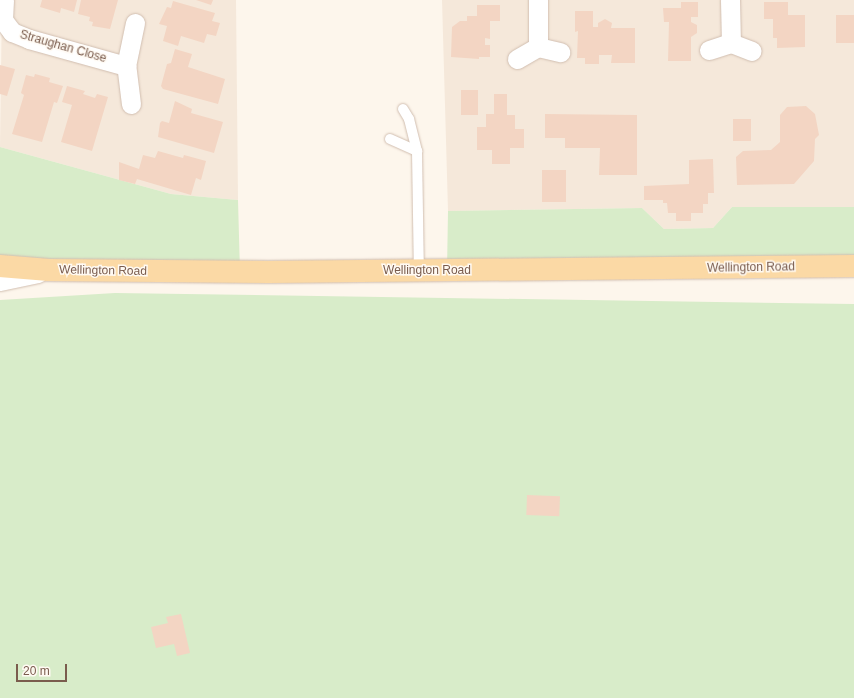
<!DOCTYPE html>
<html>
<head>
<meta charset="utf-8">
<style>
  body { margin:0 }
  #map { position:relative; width:854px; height:698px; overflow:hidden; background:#fdf6ec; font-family:Arial,sans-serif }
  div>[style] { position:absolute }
  .residential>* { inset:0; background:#f5e8da }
  .green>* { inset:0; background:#d8ecc9 }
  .building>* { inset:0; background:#f3d5c3; transform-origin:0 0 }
  .roads { filter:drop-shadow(0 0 1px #d1beb0) drop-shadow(0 0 1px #d1beb0) }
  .lane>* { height:10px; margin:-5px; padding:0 5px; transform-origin:5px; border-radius:5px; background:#fff }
  .street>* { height:19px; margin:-9.5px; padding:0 9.5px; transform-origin:9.5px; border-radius:9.5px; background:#fff }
  .primary>* { height:22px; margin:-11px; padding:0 11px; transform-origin:11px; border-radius:11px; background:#fbd9a5 }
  span { translate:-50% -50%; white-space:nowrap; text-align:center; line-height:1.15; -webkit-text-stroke:3px #fffaf3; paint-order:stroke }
  .street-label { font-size:12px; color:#7a5c4d }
  .scale { position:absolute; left:16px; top:664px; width:51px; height:18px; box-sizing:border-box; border:2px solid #7a5c4d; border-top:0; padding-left:5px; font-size:12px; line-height:14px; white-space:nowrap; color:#7a5c4d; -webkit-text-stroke:3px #fffaf3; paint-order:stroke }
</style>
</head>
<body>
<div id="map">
  <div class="residential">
    <i style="clip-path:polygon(2px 0,236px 0,238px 200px,171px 194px,0 147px)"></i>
    <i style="clip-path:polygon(442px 0,854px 0,854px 207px,732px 207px,713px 228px,664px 229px,642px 208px,448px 211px)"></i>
  </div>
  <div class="green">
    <i style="clip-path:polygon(0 147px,171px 194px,238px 200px,240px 272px,0 266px)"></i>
    <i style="clip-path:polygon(732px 207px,854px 207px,854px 266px,447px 270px,448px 211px,642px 208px,664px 229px,713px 228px)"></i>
    <i style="clip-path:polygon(115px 293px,854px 304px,854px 698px,0 698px,0 300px)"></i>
  </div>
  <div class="building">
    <i style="clip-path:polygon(42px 0,77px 0,74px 12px,61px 8px,60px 13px,40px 7px)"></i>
    <i style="clip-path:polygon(81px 0,118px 0,110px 29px,92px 26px,93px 22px,89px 21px,90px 17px,78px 14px)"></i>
    <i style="clip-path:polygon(196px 0,213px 0,211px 5px)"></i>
    <i style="clip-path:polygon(173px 1px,215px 13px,212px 21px,220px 23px,216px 36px,207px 34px,204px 43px,181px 36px,178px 46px,163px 41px,167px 26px,159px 24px,167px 7px,171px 8px)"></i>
    <i style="clip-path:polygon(681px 2px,698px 2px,698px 17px,691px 17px,691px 22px,697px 25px,697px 33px,691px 37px,691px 61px,668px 61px,669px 22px,664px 22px,663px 8px,681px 8px)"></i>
    <i style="clip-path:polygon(764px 2px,788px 2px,788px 15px,805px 15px,805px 47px,777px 48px,777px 38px,773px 38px,773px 19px,764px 19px)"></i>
    <i style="clip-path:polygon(477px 5px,500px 5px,500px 21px,490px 21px,490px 39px,485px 38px,485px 45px,490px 45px,490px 57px,479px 57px,479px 59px,451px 57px,452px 27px,460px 21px,467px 21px,467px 16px,477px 16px)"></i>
    <i style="clip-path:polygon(575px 11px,593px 11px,593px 27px,598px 27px,598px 23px,605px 19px,612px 23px,611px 28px,635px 28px,635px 63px,611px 63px,612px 55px,599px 55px,599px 64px,585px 64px,585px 58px,577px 58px,578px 31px,575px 32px)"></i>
    <i style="left:836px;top:15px;width:18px;height:28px"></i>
    <i style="clip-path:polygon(175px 49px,192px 54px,188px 67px,225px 79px,218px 104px,163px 89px,161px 86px,167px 64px,171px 63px)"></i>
    <i style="clip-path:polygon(0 65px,15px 69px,7px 96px,0 94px)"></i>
    <i style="clip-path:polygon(35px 74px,50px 78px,49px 82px,63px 86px,57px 103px,54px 102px,42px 142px,12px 134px,24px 95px,21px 93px,26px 75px,34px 77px)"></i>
    <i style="clip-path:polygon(67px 86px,85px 91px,83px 94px,95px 98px,97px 94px,108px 97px,92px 151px,61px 142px,72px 105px,62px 102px)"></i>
    <i style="left:461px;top:90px;width:17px;height:25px"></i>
    <i style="clip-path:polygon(494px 94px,507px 94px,507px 115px,515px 115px,515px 129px,524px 129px,524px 148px,510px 148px,510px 164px,492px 164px,492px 150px,477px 150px,477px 127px,486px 127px,486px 114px,494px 114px)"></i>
    <i style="clip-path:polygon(175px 101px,192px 109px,191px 113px,223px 122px,214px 153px,158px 137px,160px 123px,162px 121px,169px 123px)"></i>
    <i style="clip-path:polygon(806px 106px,815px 114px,819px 135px,815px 139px,814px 161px,794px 184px,737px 185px,736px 157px,743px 151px,771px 150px,780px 142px,780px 115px,787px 107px)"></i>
    <i style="clip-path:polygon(545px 114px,637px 115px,637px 175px,599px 175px,600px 148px,565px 148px,565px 138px,545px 138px)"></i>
    <i style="left:733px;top:119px;width:18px;height:22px"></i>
    <i style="clip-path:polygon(158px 151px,183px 158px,184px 155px,206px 161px,201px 180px,196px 178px,191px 195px,137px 179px,135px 184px,119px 180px,119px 162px,139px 169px,143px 155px,155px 158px)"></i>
    <i style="clip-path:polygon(713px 159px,714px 193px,708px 193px,708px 204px,703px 204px,703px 213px,691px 213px,691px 221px,676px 221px,676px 213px,668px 213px,667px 203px,663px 203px,663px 200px,644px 200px,644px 186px,689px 184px,689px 160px)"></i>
    <i style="left:542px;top:170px;width:24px;height:32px"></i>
    <i style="left:527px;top:495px;width:33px;height:20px;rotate:2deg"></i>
    <i style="clip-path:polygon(181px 614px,190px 653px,177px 656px,174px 644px,156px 648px,151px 627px,168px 623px,166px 617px)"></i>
  </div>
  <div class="roads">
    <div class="lane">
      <i style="left:403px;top:109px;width:12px;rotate:59deg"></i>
      <i style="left:409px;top:119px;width:33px;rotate:76deg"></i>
      <i style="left:417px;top:151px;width:121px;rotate:89.1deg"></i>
      <i style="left:390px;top:139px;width:30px;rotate:24deg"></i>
    </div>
    <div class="street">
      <i style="left:4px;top:0;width:20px;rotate:93deg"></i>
      <i style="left:3px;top:20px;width:15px;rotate:53deg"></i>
      <i style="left:12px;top:32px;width:18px;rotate:22deg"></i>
      <i style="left:29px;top:39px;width:101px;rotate:15.6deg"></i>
      <i style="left:538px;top:0;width:47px;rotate:90deg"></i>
      <i style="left:730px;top:0;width:43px;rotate:88.7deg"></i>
      <i style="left:709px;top:50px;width:23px;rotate:-18deg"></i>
      <i style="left:731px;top:43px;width:22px;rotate:21deg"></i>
      <i style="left:517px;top:59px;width:24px;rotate:-30deg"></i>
      <i style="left:538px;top:47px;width:23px;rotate:13deg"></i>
      <i style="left:131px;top:104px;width:38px;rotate:-97deg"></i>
      <i style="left:126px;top:66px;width:44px;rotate:-78.2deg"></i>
      <i style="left:0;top:281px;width:39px;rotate:-12deg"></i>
    </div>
    <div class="primary">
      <i style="left:0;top:266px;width:49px;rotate:4.7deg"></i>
      <i style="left:49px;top:270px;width:220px;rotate:0.5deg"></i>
      <i style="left:269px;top:272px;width:585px;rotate:-0.59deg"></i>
    </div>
  </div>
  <div class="street-label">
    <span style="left:63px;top:47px;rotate:16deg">Straughan Close</span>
    <span style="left:751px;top:268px;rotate:-1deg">Wellington Road</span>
    <span style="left:103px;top:271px;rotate:1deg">Wellington Road</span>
    <span style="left:427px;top:271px">Wellington Road</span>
  </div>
  <div class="scale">20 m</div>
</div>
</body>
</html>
